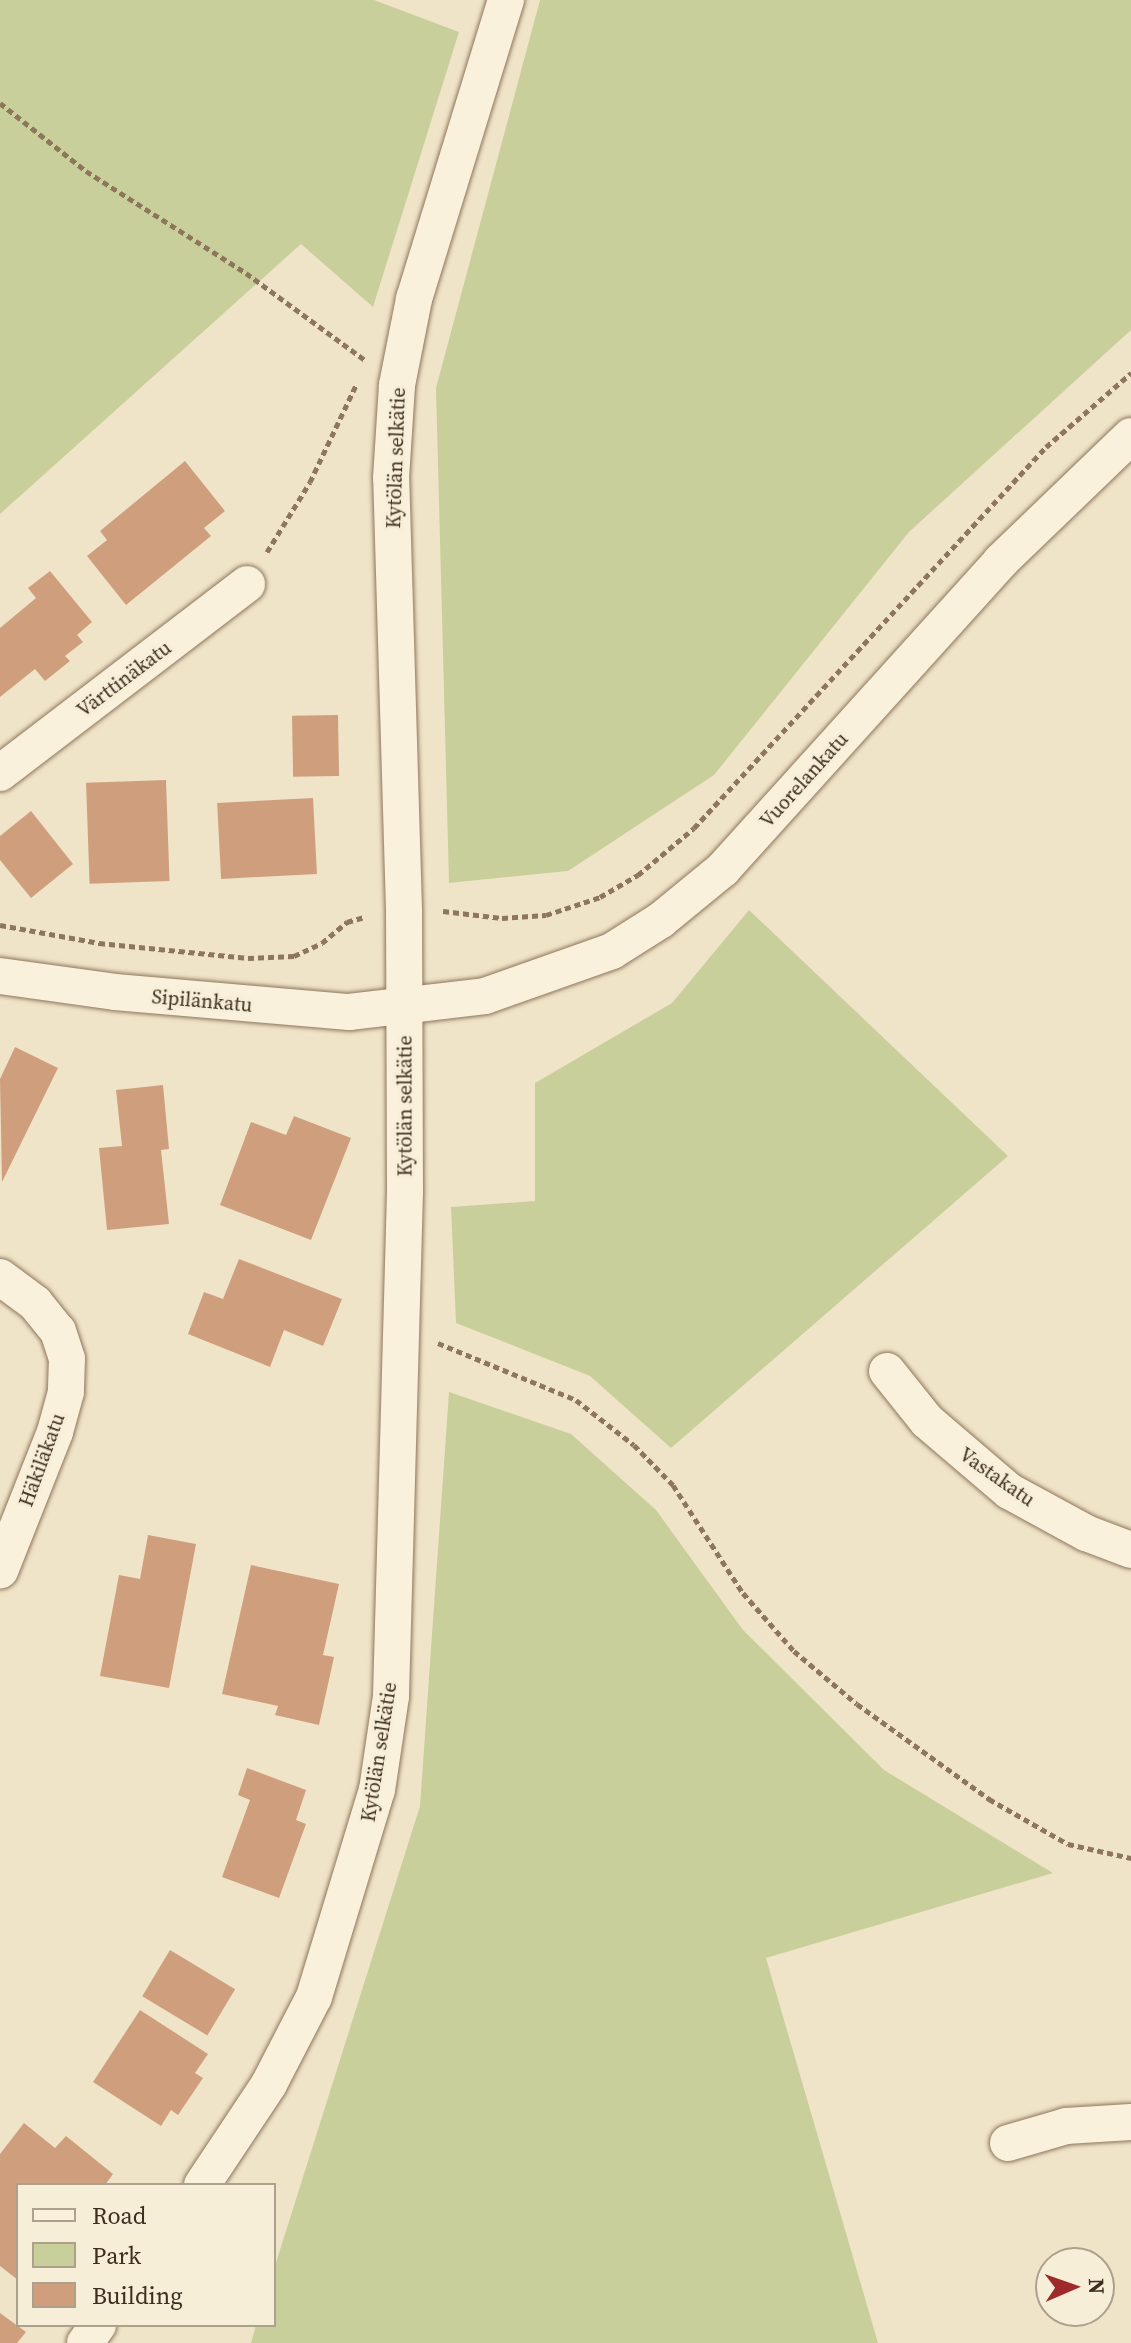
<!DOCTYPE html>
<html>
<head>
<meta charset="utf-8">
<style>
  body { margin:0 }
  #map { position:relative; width:1131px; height:2343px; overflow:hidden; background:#f0e4c8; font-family:"Source Serif 4",serif }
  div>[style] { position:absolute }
  .green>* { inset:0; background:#c9cf9b }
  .building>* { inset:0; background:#cf9f7d; transform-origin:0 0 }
  .path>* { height:5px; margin-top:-2.5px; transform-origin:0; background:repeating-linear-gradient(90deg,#8d765c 0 6px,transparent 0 10px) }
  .roads { filter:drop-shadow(0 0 2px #8d765c) drop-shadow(0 0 2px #8d765c) }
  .street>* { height:36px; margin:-18px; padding:0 18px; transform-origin:18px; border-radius:18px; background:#faf1dc }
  span { translate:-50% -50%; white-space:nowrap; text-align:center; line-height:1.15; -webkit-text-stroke:6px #f7eed8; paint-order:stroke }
  .street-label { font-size:20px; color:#3d2e20 }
  .legend { position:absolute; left:16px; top:2183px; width:260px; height:144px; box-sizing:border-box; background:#f7eed8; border:2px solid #ada18e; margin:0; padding:10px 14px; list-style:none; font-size:24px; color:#3d2e20 }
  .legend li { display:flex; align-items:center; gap:16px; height:40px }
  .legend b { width:40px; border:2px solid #ada18e }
  .north { position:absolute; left:1035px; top:2247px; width:80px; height:80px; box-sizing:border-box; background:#f7eed8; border:2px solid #ada18e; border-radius:50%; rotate:88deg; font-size:22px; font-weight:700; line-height:32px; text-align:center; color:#3d2e20 }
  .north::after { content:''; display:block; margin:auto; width:28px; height:36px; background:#9e2a2b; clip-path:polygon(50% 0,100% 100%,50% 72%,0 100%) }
</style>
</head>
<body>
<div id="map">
  <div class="green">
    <i style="clip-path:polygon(0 0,374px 0,459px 32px,373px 307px,301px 244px,0 514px)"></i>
    <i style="clip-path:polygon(540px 0,1131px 0,1131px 330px,909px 532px,714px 775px,568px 871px,449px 883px,436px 388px)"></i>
    <i style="clip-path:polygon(749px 910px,1008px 1156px,671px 1448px,590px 1376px,456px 1323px,451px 1207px,535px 1201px,535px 1083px,672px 1003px)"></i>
    <i style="clip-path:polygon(449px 1392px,571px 1434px,656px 1510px,743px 1630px,884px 1770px,1053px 1873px,766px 1958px,878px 2343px,251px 2343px,256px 2325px,274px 2325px,274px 2269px,420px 1806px)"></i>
  </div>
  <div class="building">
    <i style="clip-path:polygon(185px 461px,225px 511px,204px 528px,211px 536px,126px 605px,87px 556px,107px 540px,100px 531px)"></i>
    <i style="clip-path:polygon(50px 571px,92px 622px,77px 635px,83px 642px,65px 656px,70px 661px,45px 681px,35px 669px,0 697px,0 628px,36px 598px,28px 588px)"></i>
    <i style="left:338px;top:715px;width:61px;height:46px;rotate:89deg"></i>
    <i style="left:166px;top:780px;width:101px;height:80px;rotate:88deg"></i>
    <i style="left:313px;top:798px;width:76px;height:96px;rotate:87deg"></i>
    <i style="clip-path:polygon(31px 811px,73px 864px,31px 898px,0 860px,0 836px)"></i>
    <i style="clip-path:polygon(15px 1047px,58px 1068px,2px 1182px,0 1079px)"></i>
    <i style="clip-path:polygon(163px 1085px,169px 1149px,161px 1150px,169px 1224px,107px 1230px,99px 1148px,122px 1146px,116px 1090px)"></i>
    <i style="clip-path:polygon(294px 1116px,351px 1138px,311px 1240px,220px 1205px,251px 1122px,286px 1135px)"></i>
    <i style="clip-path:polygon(239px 1259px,342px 1299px,323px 1346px,284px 1330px,270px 1367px,188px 1334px,204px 1292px,223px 1299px)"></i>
    <i style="clip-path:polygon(148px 1535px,196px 1544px,169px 1688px,100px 1676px,119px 1575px,140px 1579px)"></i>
    <i style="clip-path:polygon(251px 1565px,339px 1584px,323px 1655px,334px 1657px,319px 1725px,275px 1715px,278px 1706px,222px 1694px)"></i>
    <i style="clip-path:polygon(247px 1768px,306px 1790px,296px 1820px,306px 1824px,279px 1898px,222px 1877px,250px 1800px,238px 1795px)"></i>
    <i style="left:170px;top:1950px;width:76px;height:54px;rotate:31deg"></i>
    <i style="clip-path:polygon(140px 2010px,208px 2054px,195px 2073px,203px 2078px,178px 2115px,171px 2110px,161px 2126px,93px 2082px)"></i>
    <i style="clip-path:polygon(24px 2123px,55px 2148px,66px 2136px,113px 2174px,105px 2185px,18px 2185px,18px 2280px,0 2266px,0 2154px)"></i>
    <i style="clip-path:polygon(0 2313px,26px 2332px,17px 2343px,0 2343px)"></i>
  </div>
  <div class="path">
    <i style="left:0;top:103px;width:110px;rotate:38.3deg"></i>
    <i style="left:86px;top:171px;width:190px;rotate:32.5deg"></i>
    <i style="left:246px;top:273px;width:147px;rotate:36.2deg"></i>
    <i style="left:267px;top:552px;width:82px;rotate:-58.4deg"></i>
    <i style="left:310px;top:482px;width:107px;rotate:-64.6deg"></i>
    <i style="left:443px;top:911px;width:59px;rotate:6.8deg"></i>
    <i style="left:502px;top:918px;width:44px;rotate:-3.9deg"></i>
    <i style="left:546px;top:915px;width:57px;rotate:-18.4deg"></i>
    <i style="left:600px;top:897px;width:44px;rotate:-30.1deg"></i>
    <i style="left:638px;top:875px;width:73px;rotate:-40deg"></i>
    <i style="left:694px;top:828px;width:519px;rotate:-47.27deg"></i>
    <i style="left:1046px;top:447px;width:113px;rotate:-41deg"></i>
    <i style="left:0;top:925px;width:101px;rotate:10.3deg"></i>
    <i style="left:99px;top:943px;width:150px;rotate:5.7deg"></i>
    <i style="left:248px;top:958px;width:46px;rotate:-2.5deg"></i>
    <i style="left:294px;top:956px;width:31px;rotate:-25deg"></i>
    <i style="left:322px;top:943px;width:33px;rotate:-40deg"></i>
    <i style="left:347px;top:922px;width:19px;rotate:-16deg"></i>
    <i style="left:438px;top:1343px;width:149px;rotate:22.4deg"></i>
    <i style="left:576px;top:1400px;width:73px;rotate:37.8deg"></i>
    <i style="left:634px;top:1445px;width:56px;rotate:45.7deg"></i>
    <i style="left:673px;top:1485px;width:129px;rotate:57.1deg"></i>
    <i style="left:743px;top:1593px;width:77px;rotate:48.7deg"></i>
    <i style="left:794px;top:1651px;width:82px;rotate:40.1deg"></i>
    <i style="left:857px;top:1704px;width:163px;rotate:35.7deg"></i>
    <i style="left:989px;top:1799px;width:91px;rotate:29.7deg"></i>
    <i style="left:1068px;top:1844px;width:65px;rotate:12.5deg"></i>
  </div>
  <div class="roads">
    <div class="street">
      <i style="left:0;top:773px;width:311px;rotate:-37.4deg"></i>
      <i style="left:0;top:976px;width:116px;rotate:7.9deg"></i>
      <i style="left:115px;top:992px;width:235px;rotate:4.9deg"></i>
      <i style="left:349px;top:1012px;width:137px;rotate:-6.7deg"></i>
      <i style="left:485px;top:996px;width:135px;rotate:-19.5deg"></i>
      <i style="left:612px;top:951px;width:58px;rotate:-32.3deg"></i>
      <i style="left:661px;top:920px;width:80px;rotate:-39.4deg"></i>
      <i style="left:723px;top:869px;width:415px;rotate:-47.9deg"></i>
      <i style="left:1001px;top:561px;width:180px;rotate:-43.9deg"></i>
      <i style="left:0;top:1277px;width:44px;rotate:36.6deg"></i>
      <i style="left:35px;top:1303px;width:36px;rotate:51deg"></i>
      <i style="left:58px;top:1331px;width:29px;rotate:72deg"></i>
      <i style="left:67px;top:1359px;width:33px;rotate:92deg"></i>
      <i style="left:66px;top:1392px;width:41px;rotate:105.4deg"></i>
      <i style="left:55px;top:1432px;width:149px;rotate:111.6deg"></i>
      <i style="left:887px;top:1371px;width:64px;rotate:51.3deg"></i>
      <i style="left:927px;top:1421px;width:108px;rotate:40.5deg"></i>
      <i style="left:1009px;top:1491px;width:88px;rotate:28.6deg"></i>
      <i style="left:1086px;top:1533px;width:48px;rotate:20.7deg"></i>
      <i style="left:1008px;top:2143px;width:60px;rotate:-16.3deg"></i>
      <i style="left:1066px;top:2126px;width:65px;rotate:-3.5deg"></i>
      <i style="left:202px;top:2185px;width:121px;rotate:-56.4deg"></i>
      <i style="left:269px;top:2084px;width:98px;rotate:-62.7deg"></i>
      <i style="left:314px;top:1997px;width:216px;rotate:-73.1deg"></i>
      <i style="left:377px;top:1790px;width:95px;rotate:-81.5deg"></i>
      <i style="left:391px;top:1696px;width:505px;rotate:-88.41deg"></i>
      <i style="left:405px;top:1191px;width:281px;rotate:-90.2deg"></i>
      <i style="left:404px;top:910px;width:432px;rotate:-91.7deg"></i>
      <i style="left:391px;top:478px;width:93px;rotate:-86.3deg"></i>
      <i style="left:397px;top:385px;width:88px;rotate:-78.8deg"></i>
      <i style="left:414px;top:299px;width:313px;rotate:-72.9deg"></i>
      <i style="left:85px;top:2343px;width:22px;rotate:-54deg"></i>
    </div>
  </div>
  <div class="street-label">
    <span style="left:396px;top:458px;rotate:-88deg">Kytölän selkätie</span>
    <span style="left:124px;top:679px;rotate:-37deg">Värttinäkatu</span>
    <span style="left:804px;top:780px;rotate:-48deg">Vuorelankatu</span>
    <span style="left:202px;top:1001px;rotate:5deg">Sipilänkatu</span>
    <span style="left:405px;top:1106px;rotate:-90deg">Kytölän selkätie</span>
    <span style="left:42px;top:1460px;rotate:-70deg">Häkiläkatu</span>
    <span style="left:997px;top:1477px;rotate:35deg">Vastakatu</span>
    <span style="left:379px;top:1752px;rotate:-81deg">Kytölän selkätie</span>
  </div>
  <ul class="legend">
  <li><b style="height:10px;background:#faf1dc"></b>Road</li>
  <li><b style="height:22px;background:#c9cf9b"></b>Park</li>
  <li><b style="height:22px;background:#cf9f7d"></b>Building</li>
  </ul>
  <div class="north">N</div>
</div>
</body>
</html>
